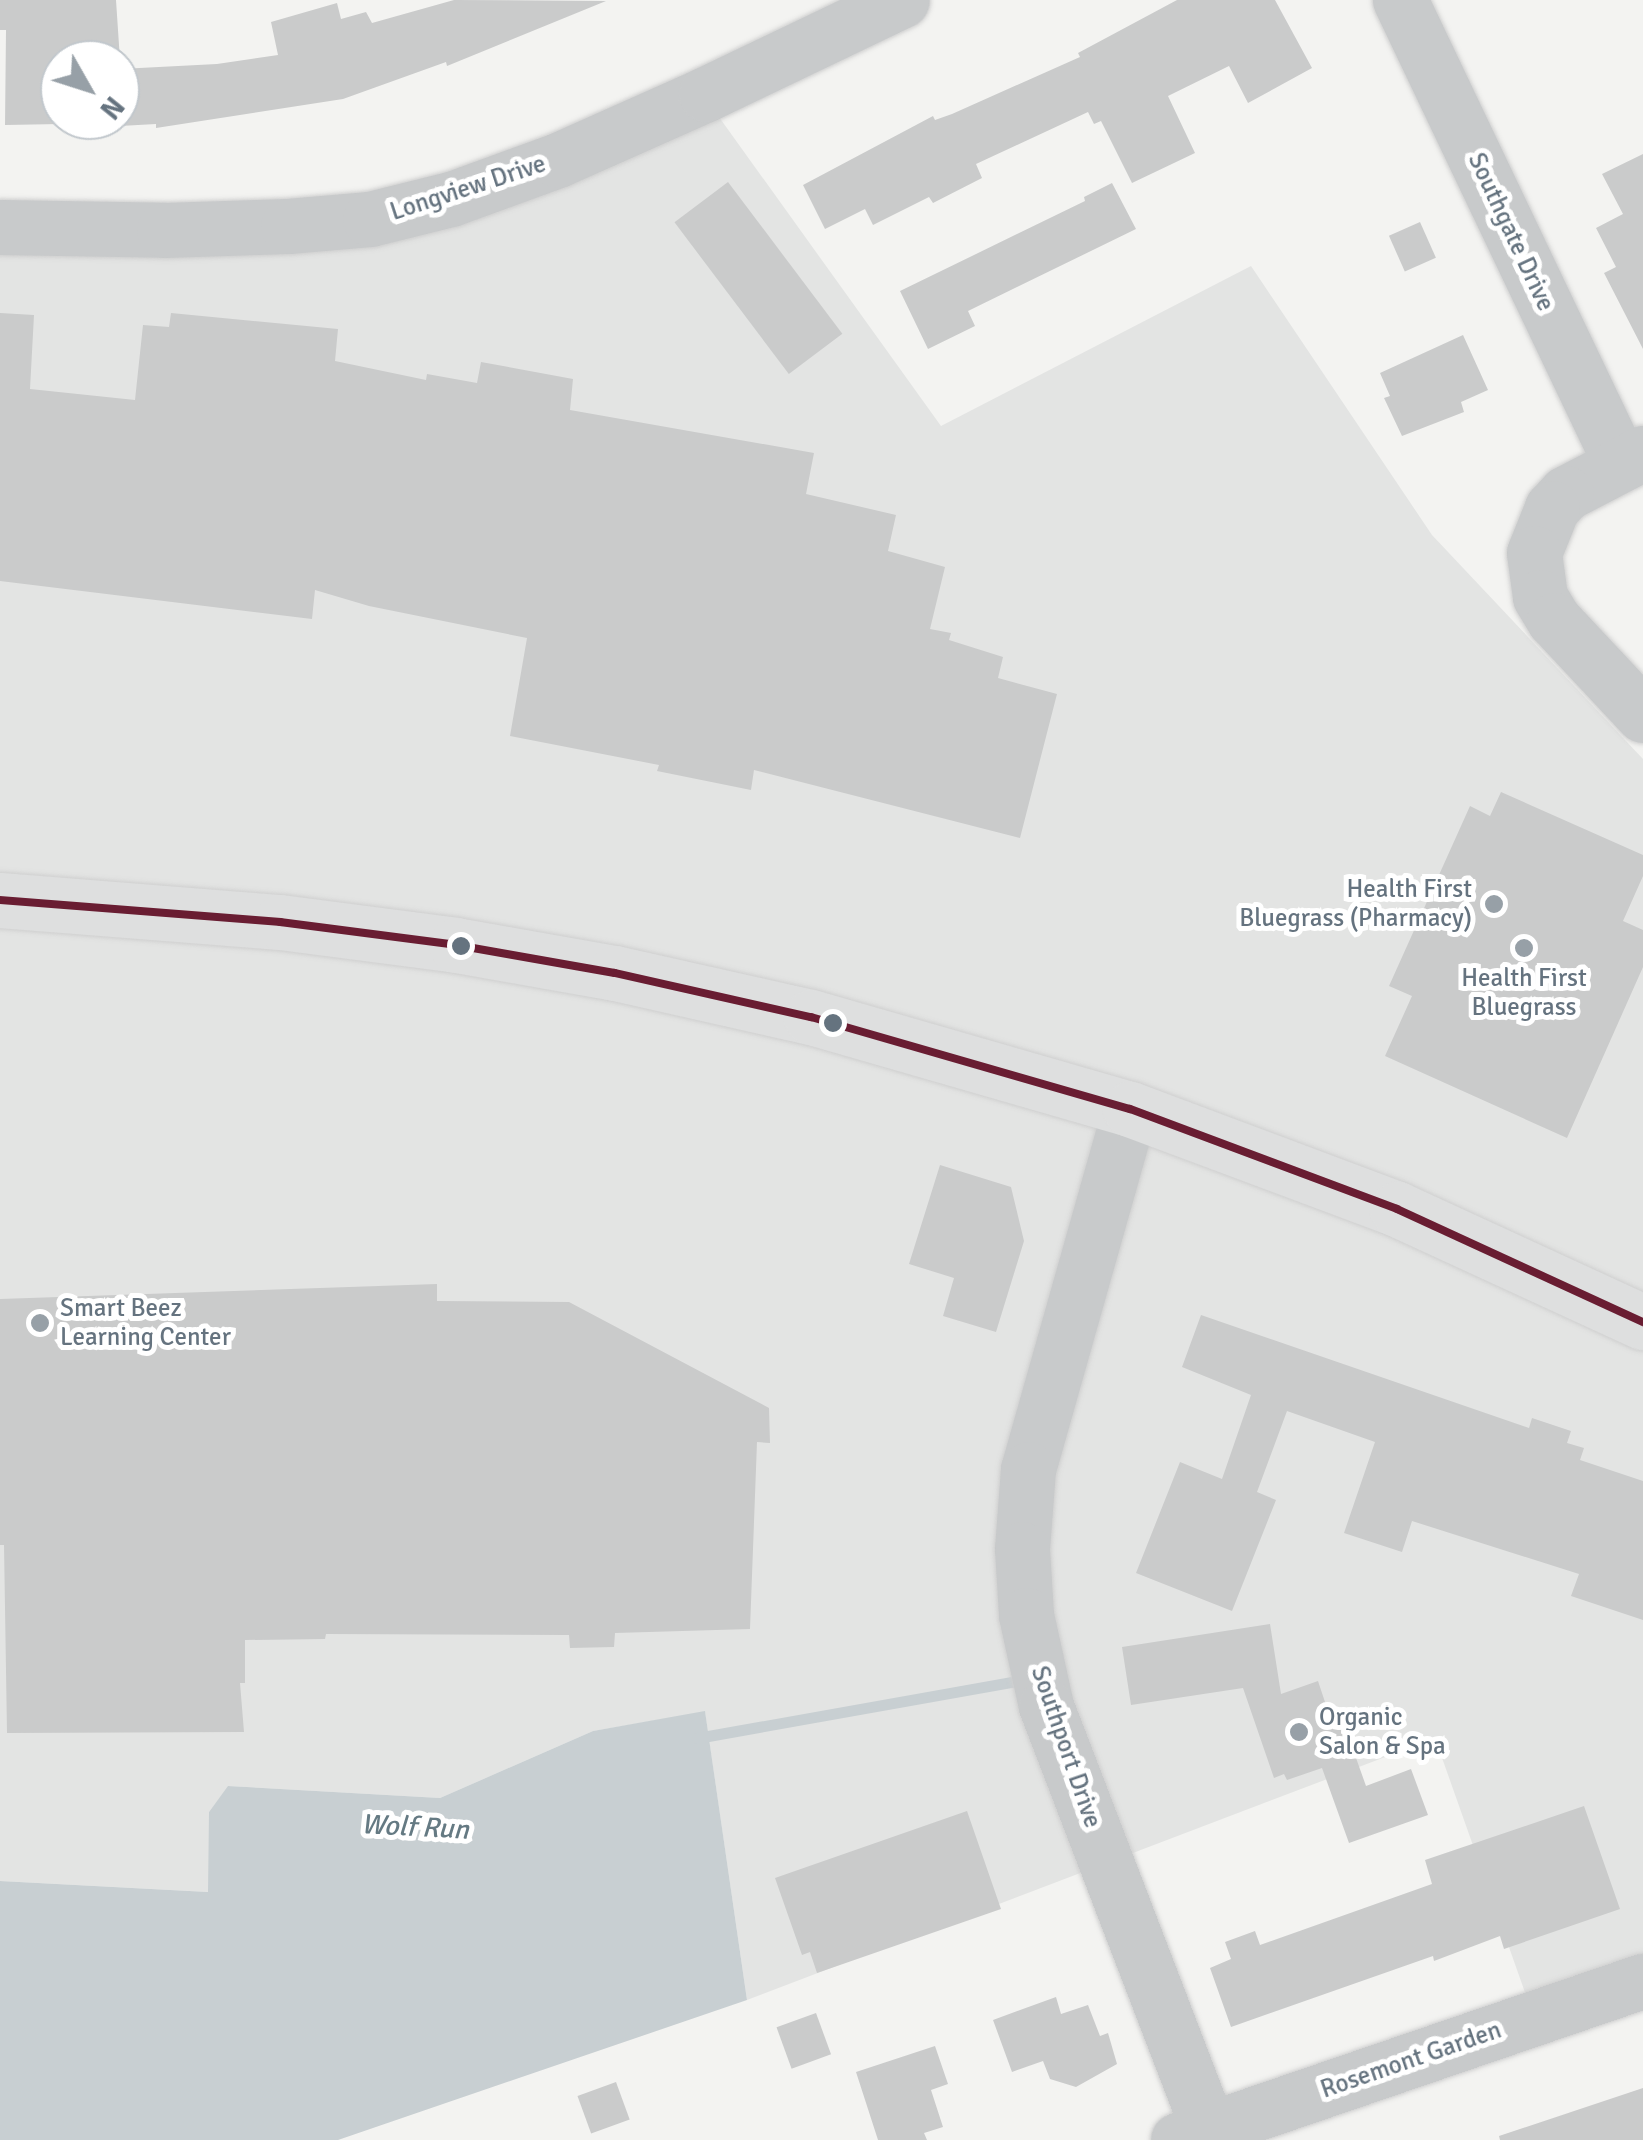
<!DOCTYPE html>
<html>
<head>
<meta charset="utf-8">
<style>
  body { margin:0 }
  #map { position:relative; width:1643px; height:2140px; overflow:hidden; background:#f3f3f1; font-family:Signika,sans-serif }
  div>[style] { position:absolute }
  .built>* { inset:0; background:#e3e4e3 }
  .water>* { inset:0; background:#c8cfd2 }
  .stream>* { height:11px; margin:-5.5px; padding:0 5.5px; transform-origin:5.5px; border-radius:5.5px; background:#c8cfd2 }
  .building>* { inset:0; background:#cacbcb; transform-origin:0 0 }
  .roads { filter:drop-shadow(0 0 2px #cfcfcf) drop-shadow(0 0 2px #cfcfcf) }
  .minor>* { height:55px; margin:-27.5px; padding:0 27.5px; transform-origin:27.5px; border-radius:27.5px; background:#c8cacb }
  .major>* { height:55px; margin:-27.5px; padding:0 27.5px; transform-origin:27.5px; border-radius:27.5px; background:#dedfdf }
  .bus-1>* { height:8px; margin:-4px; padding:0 4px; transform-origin:4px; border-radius:4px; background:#691d32 }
  .dots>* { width:28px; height:28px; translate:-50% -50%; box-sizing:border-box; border:5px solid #fff; border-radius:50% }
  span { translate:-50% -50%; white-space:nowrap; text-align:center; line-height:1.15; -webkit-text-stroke:10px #fff; paint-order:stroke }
  .street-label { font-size:25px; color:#65737f }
  .poi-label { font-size:25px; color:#65737f }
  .right { translate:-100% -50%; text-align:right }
  .left { translate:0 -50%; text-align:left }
  .water-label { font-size:28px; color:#657a83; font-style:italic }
  .north { position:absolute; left:40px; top:40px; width:100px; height:100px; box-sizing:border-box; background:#fff; border:2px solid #c1c7cc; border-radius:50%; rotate:129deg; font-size:28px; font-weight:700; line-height:40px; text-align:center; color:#65737f }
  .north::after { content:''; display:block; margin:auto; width:35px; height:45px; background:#97a0a7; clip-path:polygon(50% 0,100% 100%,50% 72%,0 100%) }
</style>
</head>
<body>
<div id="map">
  <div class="built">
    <i style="clip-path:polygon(719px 117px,941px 426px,1251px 266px,1432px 535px,1643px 759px,1643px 1981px,1534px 2018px,1435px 1738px,747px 2000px,705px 1712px,593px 1731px,440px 1798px,229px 1786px,209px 1812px,209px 1892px,0 1881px,0 227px,369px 219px)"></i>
  </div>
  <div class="water">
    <i style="clip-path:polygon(705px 1711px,747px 2000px,338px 2140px,0 2140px,0 1881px,208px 1892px,209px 1812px,228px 1786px,440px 1798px,593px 1731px)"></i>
  </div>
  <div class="stream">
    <i style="left:697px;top:1738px;width:320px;rotate:-10.1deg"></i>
  </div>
  <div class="building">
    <i style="clip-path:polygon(0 0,116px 0,120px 60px,60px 60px,60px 124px,5px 125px,6px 30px,0 30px)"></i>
    <i style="clip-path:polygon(454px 0,606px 1px,447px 66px,446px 62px,343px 99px,156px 128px,156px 124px,120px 126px,120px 69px,217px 64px,278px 55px,271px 22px,337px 3px,341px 19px,366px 12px,372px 23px)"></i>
    <i style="clip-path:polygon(1177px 0,1275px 0,1312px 68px,1248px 103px,1229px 66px,1168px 96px,1195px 153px,1132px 183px,1101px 121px,1094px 124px,1088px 112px,976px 164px,982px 178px,933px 203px,929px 197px,873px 225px,865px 209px,825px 229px,803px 185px,933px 116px,935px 120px,952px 114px,1080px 57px,1078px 53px)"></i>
    <i style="clip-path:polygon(1643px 154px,1643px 349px,1604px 273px,1616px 267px,1596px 228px,1623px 214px,1602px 174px)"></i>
    <i style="left:728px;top:182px;width:190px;height:67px;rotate:53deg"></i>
    <i style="clip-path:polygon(1112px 183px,1136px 229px,968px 311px,975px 326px,928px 349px,900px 291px,1085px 201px,1084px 197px)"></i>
    <i style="left:1420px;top:222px;width:39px;height:34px;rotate:66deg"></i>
    <i style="clip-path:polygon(0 313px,34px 315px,30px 389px,135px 400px,143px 325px,169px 327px,171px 313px,338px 329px,335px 361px,426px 380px,427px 374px,477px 383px,481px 362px,573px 379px,570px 410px,814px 453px,806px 494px,896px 515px,888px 551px,945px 567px,930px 629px,951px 633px,949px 640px,1003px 657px,998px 678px,1057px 694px,1020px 838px,754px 770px,751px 790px,657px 771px,659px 765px,510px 736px,527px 638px,369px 606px,315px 590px,312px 619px,0 581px)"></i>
    <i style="clip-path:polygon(1463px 335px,1488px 390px,1461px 402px,1464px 412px,1402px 436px,1384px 398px,1390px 396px,1380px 373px)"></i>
    <i style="clip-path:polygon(1501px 792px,1643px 855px,1643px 876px,1623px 921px,1643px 930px,1643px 967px,1567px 1138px,1385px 1056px,1412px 996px,1389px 986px,1470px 806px,1490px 816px)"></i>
    <i style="clip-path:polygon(940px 1165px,1011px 1187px,1024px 1241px,996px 1332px,943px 1316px,954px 1278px,909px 1264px)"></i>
    <i style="clip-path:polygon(437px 1284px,437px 1301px,569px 1302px,769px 1408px,770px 1443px,757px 1442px,750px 1629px,615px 1633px,614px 1647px,570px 1648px,569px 1635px,326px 1634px,325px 1639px,245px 1640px,245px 1683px,240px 1683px,244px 1732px,7px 1733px,4px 1545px,0 1545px,0 1299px)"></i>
    <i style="clip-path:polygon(1201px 1315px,1529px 1428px,1532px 1418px,1571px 1431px,1567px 1443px,1584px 1448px,1580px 1460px,1643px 1481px,1643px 1620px,1571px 1596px,1579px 1574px,1412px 1521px,1402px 1552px,1344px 1533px,1375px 1442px,1287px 1411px,1257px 1492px,1276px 1500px,1232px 1611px,1136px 1573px,1180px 1462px,1222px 1479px,1251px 1395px,1182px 1367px)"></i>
    <i style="clip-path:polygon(1270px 1624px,1281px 1694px,1318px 1681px,1329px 1714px,1339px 1710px,1366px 1786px,1411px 1769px,1428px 1815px,1349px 1843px,1322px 1768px,1287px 1780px,1284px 1774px,1274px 1778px,1243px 1688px,1131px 1705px,1122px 1647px)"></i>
    <i style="clip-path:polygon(1584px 1806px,1620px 1909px,1504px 1949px,1500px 1936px,1434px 1961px,1433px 1956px,1231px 2027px,1210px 1968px,1231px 1959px,1225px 1942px,1255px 1931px,1260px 1945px,1432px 1884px,1425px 1860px)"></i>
    <i style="clip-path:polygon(967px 1811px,1001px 1909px,817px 1973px,810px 1952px,802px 1955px,775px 1878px)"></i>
    <i style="clip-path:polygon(1056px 1997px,1061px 2014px,1088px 2005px,1100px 2036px,1108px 2033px,1117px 2064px,1076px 2087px,1050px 2079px,1043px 2061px,1012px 2072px,993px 2020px)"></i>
    <i style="left:816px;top:2013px;width:44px;height:42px;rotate:70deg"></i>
    <i style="clip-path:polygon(935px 2046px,948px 2084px,931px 2090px,943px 2127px,924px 2133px,927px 2140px,878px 2140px,856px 2072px)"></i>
    <i style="left:616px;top:2082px;width:40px;height:41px;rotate:70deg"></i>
    <i style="clip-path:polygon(1643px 2088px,1643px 2140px,1500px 2140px,1499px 2136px)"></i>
  </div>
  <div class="roads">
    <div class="minor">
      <i style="left:1400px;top:0;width:514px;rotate:64.53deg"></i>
      <i style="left:0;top:227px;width:164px;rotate:1deg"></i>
      <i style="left:164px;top:230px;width:124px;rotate:-1.8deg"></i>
      <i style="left:288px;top:226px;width:82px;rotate:-4.9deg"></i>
      <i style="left:370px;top:219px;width:83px;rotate:-13.9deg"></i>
      <i style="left:451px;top:199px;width:114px;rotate:-20deg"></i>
      <i style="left:558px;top:160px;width:162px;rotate:-24deg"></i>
      <i style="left:706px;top:94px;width:217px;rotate:-25.6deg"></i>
      <i style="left:1643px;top:453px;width:87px;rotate:152.5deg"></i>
      <i style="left:1566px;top:493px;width:21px;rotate:133deg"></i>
      <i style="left:1552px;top:508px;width:48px;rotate:111.8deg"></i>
      <i style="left:1534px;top:553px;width:44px;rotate:82.2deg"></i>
      <i style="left:1540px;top:597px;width:27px;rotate:59deg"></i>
      <i style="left:1554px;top:620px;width:130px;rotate:46.9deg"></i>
      <i style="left:1130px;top:1109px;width:374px;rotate:105.8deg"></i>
      <i style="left:1028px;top:1469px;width:80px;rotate:94.3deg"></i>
      <i style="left:1022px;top:1549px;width:66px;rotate:86.5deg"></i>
      <i style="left:1026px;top:1615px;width:93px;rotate:77.6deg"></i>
      <i style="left:1046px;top:1706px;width:465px;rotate:69deg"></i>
      <i style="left:1178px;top:2140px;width:491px;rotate:-18.9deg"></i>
    </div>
    <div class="major">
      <i style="left:0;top:900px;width:281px;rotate:4.5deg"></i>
      <i style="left:280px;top:922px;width:177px;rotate:7.4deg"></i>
      <i style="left:456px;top:945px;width:161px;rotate:10deg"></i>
      <i style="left:615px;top:973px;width:201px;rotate:12.7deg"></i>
      <i style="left:811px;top:1017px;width:332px;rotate:16.1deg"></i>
      <i style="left:1130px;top:1109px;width:285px;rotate:20.5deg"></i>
      <i style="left:1397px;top:1209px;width:271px;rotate:24.7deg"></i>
    </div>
  </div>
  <div class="bus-1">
    <i style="left:0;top:900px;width:281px;rotate:4.5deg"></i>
    <i style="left:280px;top:922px;width:177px;rotate:7.4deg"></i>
    <i style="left:456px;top:945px;width:161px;rotate:10deg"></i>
    <i style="left:615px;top:973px;width:201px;rotate:12.7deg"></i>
    <i style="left:811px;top:1017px;width:332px;rotate:16.1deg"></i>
    <i style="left:1130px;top:1109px;width:285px;rotate:20.5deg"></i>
    <i style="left:1397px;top:1209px;width:271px;rotate:24.7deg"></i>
  </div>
  <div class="dots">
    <i style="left:1494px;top:904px;background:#97a0a7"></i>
    <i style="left:461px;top:946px;background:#65737f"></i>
    <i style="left:1524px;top:948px;background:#97a0a7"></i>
    <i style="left:833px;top:1023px;background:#65737f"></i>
    <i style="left:40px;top:1323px;background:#97a0a7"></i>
    <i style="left:1299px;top:1732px;background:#97a0a7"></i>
  </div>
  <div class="street-label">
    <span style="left:468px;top:188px;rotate:-18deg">Longview Drive</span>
    <span style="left:1511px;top:232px;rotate:65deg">Southgate Drive</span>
    <span style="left:1066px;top:1747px;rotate:71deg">Southport Drive</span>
    <span style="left:1411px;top:2060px;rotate:-19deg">Rosemont Garden</span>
  </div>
  <div class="poi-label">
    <span class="right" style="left:1472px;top:904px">Health First<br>Bluegrass (Pharmacy)</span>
    <span style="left:1524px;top:993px">Health First<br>Bluegrass</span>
    <span class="left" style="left:60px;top:1323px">Smart Beez<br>Learning Center</span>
    <span class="left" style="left:1319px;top:1732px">Organic<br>Salon &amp; Spa</span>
  </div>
  <div class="water-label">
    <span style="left:415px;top:1827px;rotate:3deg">Wolf Run</span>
  </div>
  <div class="north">N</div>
</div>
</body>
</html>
